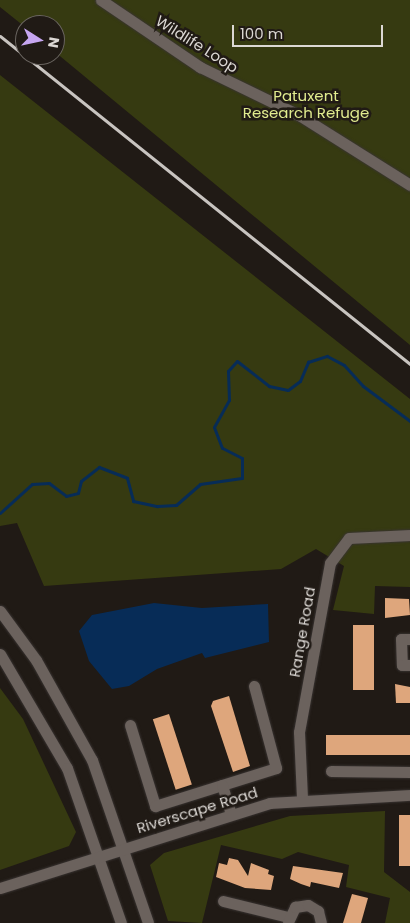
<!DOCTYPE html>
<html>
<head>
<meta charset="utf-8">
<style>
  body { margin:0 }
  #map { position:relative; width:410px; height:923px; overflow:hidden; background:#201a15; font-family:Poppins,sans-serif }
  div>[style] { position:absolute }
  .green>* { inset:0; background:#363a11 }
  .water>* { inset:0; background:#072c57 }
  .stream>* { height:3px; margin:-1.5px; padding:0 1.5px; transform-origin:1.5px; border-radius:1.5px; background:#072c57 }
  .building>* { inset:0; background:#dea67c; transform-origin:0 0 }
  .roads { filter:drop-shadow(0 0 1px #383331) drop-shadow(0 0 1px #383331) }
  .minor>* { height:11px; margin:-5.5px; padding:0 5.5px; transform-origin:5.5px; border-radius:5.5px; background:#6b625d }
  .rail>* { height:3px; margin:-1.5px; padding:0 1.5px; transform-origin:1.5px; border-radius:1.5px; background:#c8c4c0 }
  span { translate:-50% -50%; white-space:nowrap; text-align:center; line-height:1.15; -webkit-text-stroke:5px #201a15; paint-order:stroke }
  .street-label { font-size:15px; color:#dcd8d4 }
  .park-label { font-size:15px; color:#e1eb8f }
  .north { position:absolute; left:15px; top:15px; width:50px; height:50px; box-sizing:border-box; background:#201a15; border:1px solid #6b6661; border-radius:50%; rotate:100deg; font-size:14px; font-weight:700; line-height:20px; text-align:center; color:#dcd8d4 }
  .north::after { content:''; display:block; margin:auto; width:18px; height:22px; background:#c6a6f0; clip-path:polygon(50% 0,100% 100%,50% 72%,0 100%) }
  .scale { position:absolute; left:232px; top:25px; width:151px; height:22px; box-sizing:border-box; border:2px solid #dcd8d4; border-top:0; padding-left:6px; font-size:15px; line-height:18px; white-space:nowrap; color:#dcd8d4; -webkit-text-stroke:4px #201a15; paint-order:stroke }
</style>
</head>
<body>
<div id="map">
  <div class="green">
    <i style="clip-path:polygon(0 0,410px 0,410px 345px,55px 52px,55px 25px,25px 27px,0 7px)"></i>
    <i style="clip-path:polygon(0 75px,410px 399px,410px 587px,375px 586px,374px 614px,333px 610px,344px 566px,316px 549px,281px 569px,44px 586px,17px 523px,0 526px)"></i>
    <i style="clip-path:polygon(0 688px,23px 719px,76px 832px,69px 846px,0 870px)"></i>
    <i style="clip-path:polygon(385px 811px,384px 872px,410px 892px,410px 923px,385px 923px,390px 898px,346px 887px,349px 865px,298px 852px,282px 859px,221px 845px,202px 923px,168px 921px,150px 865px,164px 853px,290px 816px)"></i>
  </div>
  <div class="water">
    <i style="clip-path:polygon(154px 603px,202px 608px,268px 604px,269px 642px,205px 658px,202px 653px,157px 669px,129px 686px,112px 689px,89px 661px,79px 631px,92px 615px)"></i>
  </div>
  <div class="stream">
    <i style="left:0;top:513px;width:43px;rotate:-42.2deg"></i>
    <i style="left:32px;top:484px;width:17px;rotate:-3deg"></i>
    <i style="left:49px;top:483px;width:21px;rotate:37deg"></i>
    <i style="left:66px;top:496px;width:12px;rotate:-14deg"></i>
    <i style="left:78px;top:493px;width:12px;rotate:-76deg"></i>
    <i style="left:81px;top:481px;width:23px;rotate:-38deg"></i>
    <i style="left:99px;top:467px;width:30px;rotate:21deg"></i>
    <i style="left:127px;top:478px;width:24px;rotate:75deg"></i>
    <i style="left:133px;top:501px;width:25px;rotate:12deg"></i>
    <i style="left:157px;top:506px;width:19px;rotate:-3deg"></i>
    <i style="left:176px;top:505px;width:32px;rotate:-41deg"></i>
    <i style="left:200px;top:484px;width:42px;rotate:-8.1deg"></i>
    <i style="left:242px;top:478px;width:20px;rotate:-90deg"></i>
    <i style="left:242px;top:458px;width:22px;rotate:-153deg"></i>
    <i style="left:222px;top:448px;width:22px;rotate:-111deg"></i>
    <i style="left:214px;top:427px;width:31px;rotate:-61deg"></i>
    <i style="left:229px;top:400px;width:29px;rotate:-92deg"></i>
    <i style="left:228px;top:371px;width:13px;rotate:-48deg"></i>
    <i style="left:237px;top:361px;width:41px;rotate:38deg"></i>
    <i style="left:269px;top:386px;width:19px;rotate:12deg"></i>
    <i style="left:288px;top:390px;width:15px;rotate:-37deg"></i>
    <i style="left:300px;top:381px;width:21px;rotate:-67deg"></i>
    <i style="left:308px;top:362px;width:20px;rotate:-18deg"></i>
    <i style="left:327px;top:356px;width:19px;rotate:28deg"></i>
    <i style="left:344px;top:365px;width:28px;rotate:48deg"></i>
    <i style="left:363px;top:386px;width:59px;rotate:36.7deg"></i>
  </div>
  <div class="building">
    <i style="clip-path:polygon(385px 598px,409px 599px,410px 615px,385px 618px)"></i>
    <i style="left:353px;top:625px;width:21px;height:65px"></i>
    <i style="clip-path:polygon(395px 684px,410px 687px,410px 703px,396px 703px)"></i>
    <i style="clip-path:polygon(229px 696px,250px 766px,233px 772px,211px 706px,213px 701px)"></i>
    <i style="left:169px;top:714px;width:74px;height:17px;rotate:72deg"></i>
    <i style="left:326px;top:735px;width:84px;height:20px"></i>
    <i style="left:399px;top:815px;width:11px;height:51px"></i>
    <i style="clip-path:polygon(229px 858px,238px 860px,248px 876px,251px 863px,269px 870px,268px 874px,274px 876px,271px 890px,245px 888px,216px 877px,219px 863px,227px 865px)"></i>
    <i style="clip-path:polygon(293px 866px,343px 873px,339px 888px,311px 882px,310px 887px,301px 884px,290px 879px)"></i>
    <i style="clip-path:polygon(352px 894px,368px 898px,361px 923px,343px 923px)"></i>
  </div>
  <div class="roads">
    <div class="minor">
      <i style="left:101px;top:0;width:120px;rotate:34.1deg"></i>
      <i style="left:200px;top:67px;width:110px;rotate:25.9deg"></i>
      <i style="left:299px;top:115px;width:131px;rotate:32.2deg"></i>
      <i style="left:0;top:611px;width:61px;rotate:53.7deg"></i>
      <i style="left:36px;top:660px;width:115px;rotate:60.8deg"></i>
      <i style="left:92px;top:760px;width:172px;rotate:71deg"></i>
      <i style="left:410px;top:639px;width:9px;rotate:180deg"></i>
      <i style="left:401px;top:639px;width:26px;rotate:88deg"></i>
      <i style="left:402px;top:665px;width:8px"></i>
      <i style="left:0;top:654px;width:132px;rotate:59.6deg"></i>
      <i style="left:67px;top:768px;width:164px;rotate:70.8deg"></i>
      <i style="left:130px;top:725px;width:85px;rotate:72.8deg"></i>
      <i style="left:155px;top:806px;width:127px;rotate:-17.4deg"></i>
      <i style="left:276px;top:768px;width:85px;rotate:-105deg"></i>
      <i style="left:331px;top:771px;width:79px;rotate:0.7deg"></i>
      <i style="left:222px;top:785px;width:30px;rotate:73deg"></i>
      <i style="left:302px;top:798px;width:66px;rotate:-92.6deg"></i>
      <i style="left:299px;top:732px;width:172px;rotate:-79.6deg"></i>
      <i style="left:330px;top:563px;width:31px;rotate:-53deg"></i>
      <i style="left:349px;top:538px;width:61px;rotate:-2.8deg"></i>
      <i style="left:0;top:888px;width:283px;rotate:-17.5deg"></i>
      <i style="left:270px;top:803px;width:140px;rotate:-3.3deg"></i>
      <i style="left:223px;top:901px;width:67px;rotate:13.8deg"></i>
      <i style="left:288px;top:922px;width:17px;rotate:-65deg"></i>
      <i style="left:295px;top:907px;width:13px;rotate:-9deg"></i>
      <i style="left:308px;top:905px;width:12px;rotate:31deg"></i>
      <i style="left:318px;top:911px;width:12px;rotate:76deg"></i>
    </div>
  </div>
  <div class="rail">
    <i style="left:0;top:36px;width:525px;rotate:38.66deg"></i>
  </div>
  <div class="street-label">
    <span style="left:197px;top:44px;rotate:32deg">Wildlife Loop</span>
    <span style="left:302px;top:632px;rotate:-80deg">Range Road</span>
    <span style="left:197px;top:810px;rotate:-17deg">Riverscape Road</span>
  </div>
  <div class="park-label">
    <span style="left:306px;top:104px">Patuxent<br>Research Refuge</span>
  </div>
  <div class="north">N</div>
  <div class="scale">100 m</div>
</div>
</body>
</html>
